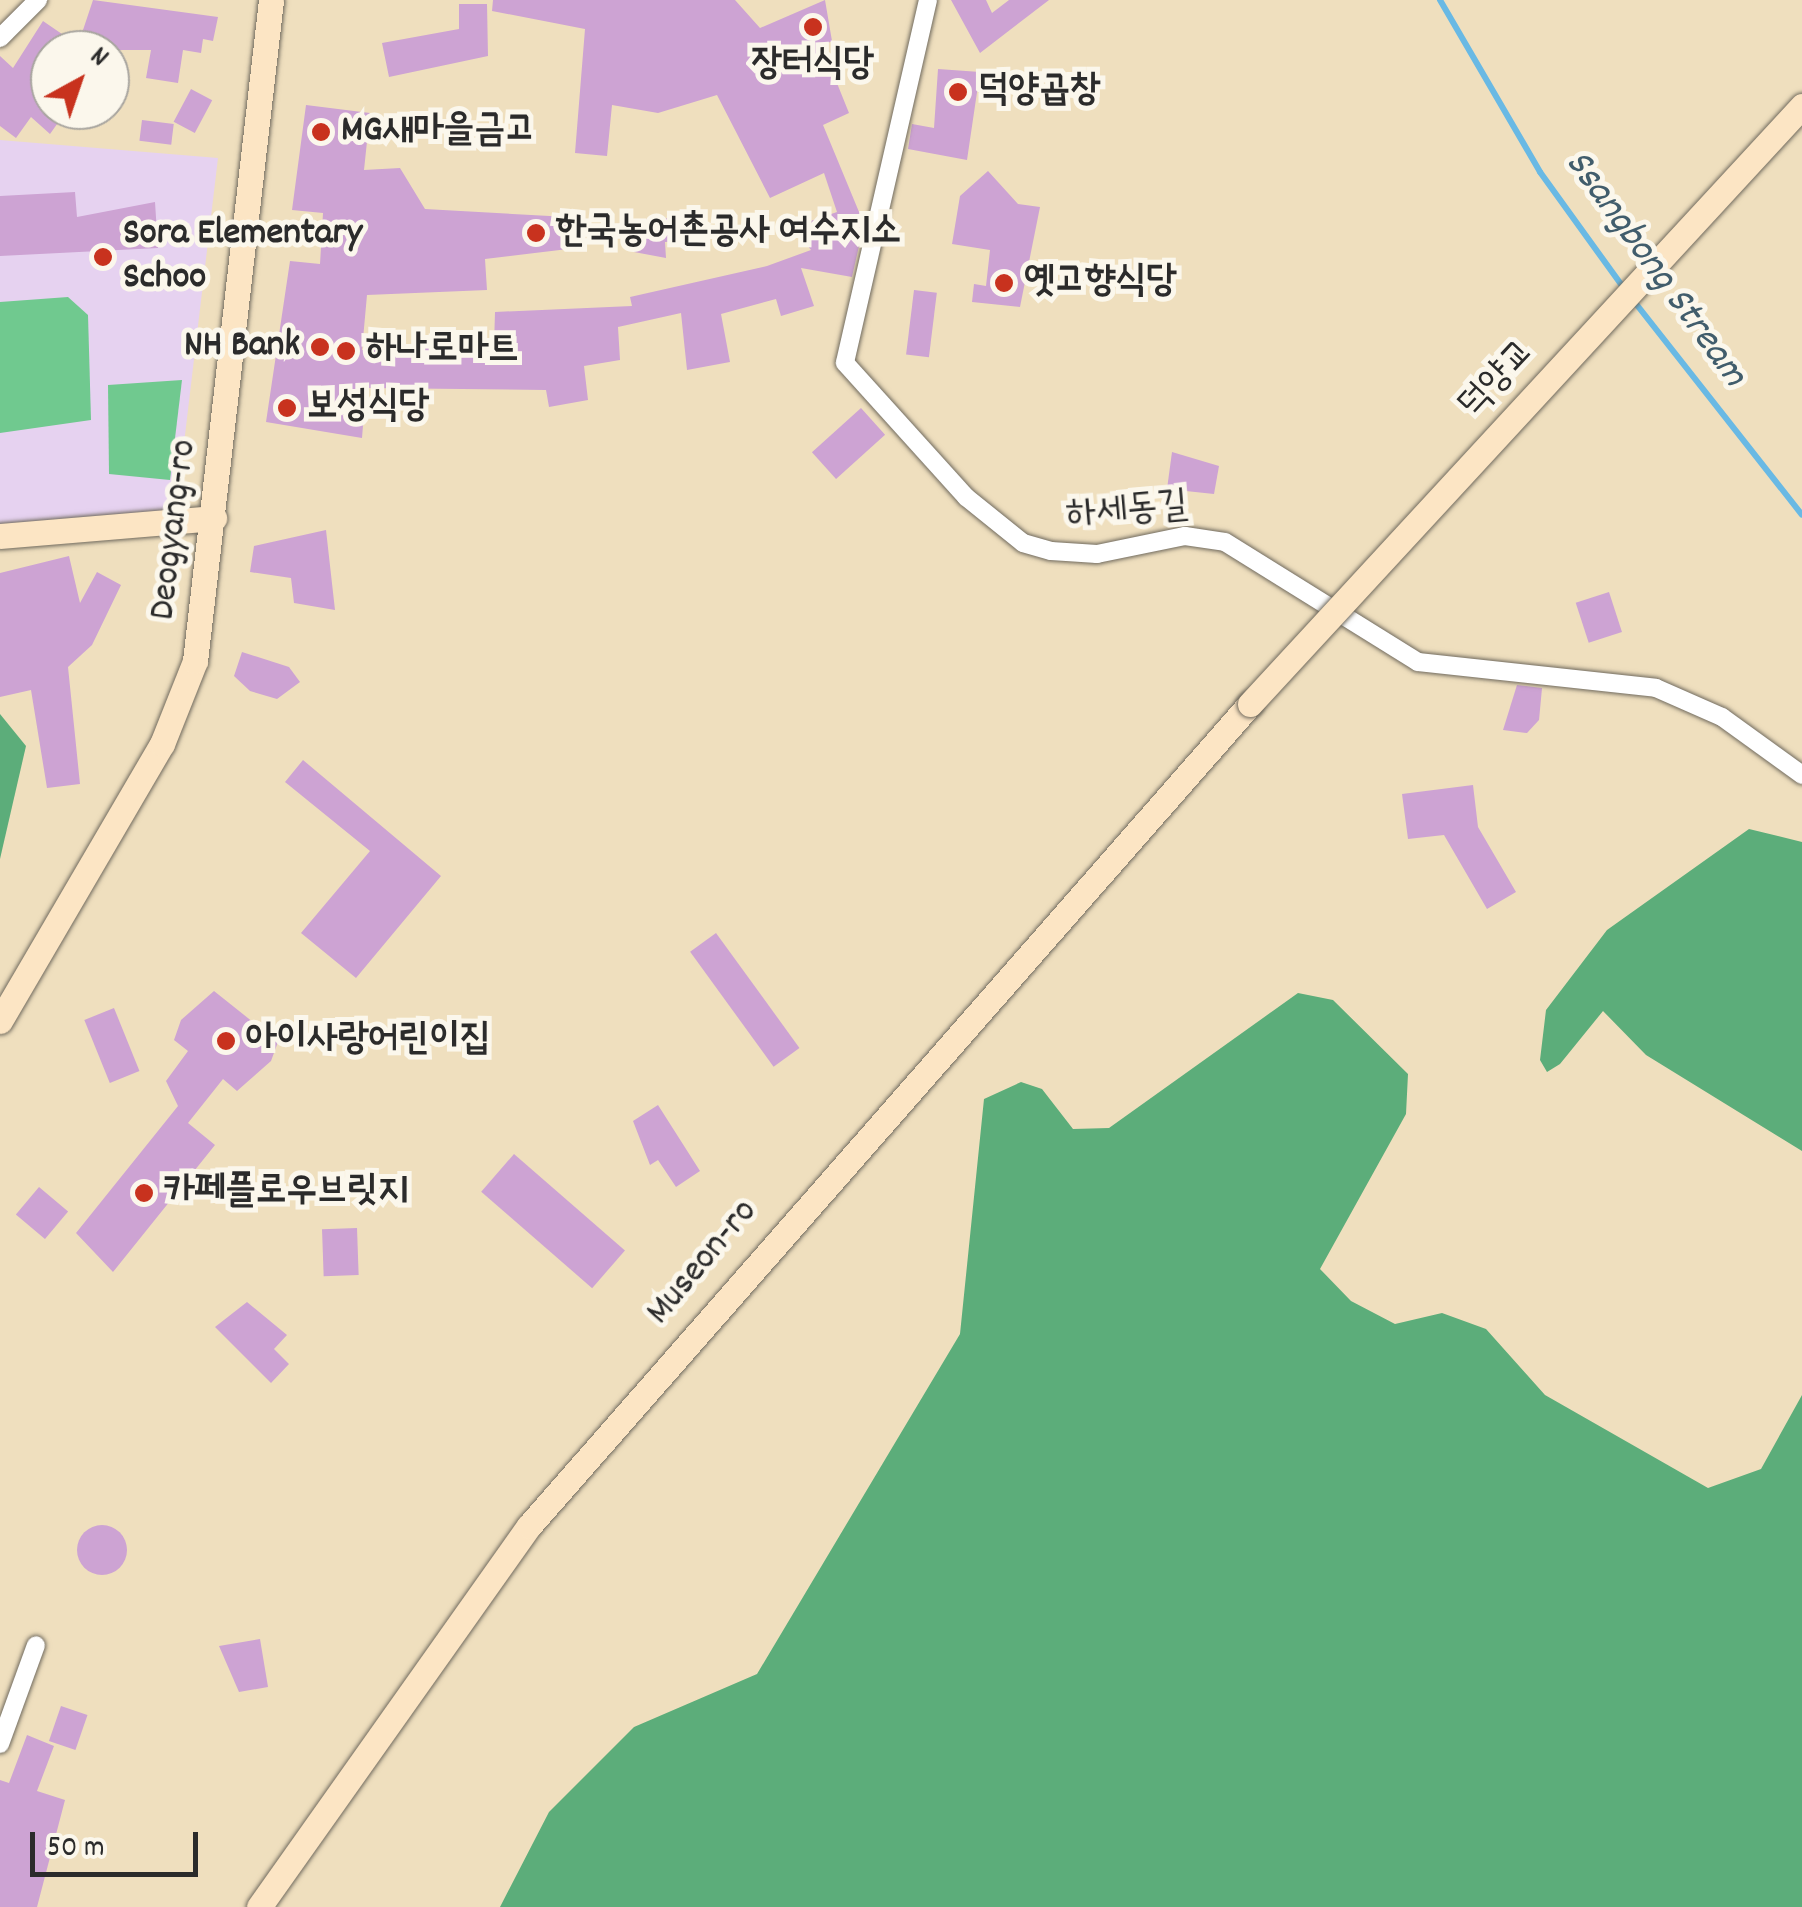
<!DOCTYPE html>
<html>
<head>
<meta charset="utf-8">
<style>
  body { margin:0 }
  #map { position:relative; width:1802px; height:1907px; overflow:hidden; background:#efdfbe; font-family:Dekko,"Poor Story",sans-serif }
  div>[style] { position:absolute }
  .built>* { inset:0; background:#e6d2f0 }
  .green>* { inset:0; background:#70c98f }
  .forest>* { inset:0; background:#5cad7a }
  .stream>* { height:6px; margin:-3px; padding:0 3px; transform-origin:3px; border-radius:3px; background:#69b9e4 }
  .building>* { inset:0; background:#cda3d3; transform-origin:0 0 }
  .round { border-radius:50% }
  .roads { filter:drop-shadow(0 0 2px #706a5e) drop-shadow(0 0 2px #706a5e) }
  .street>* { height:18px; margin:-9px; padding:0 9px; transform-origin:9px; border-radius:9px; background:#fff }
  .secondary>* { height:25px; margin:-12.5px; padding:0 12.5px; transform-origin:12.5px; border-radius:12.5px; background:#fce5c4 }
  .bridges { filter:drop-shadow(0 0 2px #706a5e) drop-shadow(0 0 2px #706a5e) }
  .secondary-bridge>* { height:25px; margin:-12.5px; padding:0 12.5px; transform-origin:12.5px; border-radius:12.5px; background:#fce5c4 }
  .dots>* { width:28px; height:28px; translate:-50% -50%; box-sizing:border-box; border:5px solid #fbf7ec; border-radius:50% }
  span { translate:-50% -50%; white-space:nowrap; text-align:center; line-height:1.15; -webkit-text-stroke:10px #fbf7ec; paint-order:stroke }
  .poi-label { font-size:38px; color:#2b2b2b; font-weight:700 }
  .left { translate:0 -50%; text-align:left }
  .right { translate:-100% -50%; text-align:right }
  .street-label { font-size:38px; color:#2b2b2b }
  .water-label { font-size:40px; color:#415d6c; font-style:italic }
  .north { position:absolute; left:30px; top:30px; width:100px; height:100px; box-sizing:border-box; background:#fbf7ec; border:2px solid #a8a59f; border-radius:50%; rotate:40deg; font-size:28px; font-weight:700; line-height:40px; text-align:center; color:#2b2b2b }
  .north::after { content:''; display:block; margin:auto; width:35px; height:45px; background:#c8321e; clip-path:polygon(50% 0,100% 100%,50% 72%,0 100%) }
  .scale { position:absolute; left:30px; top:1832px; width:168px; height:45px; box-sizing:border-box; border:5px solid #2b2b2b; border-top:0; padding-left:12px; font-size:30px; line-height:35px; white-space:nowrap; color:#2b2b2b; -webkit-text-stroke:8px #fbf7ec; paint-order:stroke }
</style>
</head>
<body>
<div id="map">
  <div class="built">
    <i style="clip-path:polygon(0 140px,218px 158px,175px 519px,0 536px)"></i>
  </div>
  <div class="green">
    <i style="clip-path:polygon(68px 297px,88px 315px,91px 420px,0 433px,0 302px)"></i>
    <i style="clip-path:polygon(182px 380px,170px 480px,109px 474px,108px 385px)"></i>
  </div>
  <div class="forest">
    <i style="clip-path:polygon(0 714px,26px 746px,0 859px)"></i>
    <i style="clip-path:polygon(1749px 829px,1802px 842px,1802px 1151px,1646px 1055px,1603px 1011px,1560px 1064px,1547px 1072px,1540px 1060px,1546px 1010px,1607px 930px)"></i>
    <i style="clip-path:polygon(1298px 993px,1333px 1000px,1408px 1074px,1406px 1114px,1320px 1269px,1351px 1301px,1395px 1324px,1442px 1313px,1486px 1329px,1545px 1395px,1708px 1488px,1761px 1469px,1802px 1395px,1802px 1907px,500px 1907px,549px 1812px,634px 1727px,757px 1674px,960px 1334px,984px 1099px,1021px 1082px,1042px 1089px,1073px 1129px,1109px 1128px)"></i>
  </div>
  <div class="stream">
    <i style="left:1440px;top:0;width:199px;rotate:59.8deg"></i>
    <i style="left:1540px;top:172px;width:145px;rotate:54.2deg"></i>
    <i style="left:1633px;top:300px;width:273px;rotate:51.8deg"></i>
  </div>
  <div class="building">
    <i style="clip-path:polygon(93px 0,218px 17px,213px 41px,203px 39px,201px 53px,183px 50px,178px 83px,146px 78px,151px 50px,50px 50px,50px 110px,67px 110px,50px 134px,31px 117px,16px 138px,0 126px,0 56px,13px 68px,43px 21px,78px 45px)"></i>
    <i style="clip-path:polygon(493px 0,735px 0,760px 28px,825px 0,832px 41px,822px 46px,849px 113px,823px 125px,864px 224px,852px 277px,801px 268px,814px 306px,781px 316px,776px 299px,721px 314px,730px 362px,687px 370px,681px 313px,618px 327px,620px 360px,584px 366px,588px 400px,549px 407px,546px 390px,366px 388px,362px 438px,266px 422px,290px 261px,320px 264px,323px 213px,292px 210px,306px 105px,370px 113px,364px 170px,400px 168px,425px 209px,568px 217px,568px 249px,485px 259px,487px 290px,367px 295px,362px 350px,494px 346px,495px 312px,632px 306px,630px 297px,767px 266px,811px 250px,793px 227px,837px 212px,824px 173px,770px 198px,717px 95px,658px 113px,612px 105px,607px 156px,575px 153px,585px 29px,492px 11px)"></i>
    <i style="clip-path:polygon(951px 0,986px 0,992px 13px,1009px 0,1049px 0,980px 53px)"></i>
    <i style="clip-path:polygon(459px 4px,487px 4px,488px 56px,389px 77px,382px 43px,459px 29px)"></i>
    <i style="clip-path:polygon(938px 69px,980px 72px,967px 160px,908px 149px,912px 124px,934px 128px)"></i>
    <i style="left:191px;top:89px;width:24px;height:37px;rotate:28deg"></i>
    <i style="left:142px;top:120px;width:32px;height:21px;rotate:7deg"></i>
    <i style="clip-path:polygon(988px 171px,1018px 204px,1040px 207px,1020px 307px,972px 302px,974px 284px,986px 286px,990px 250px,952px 244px,960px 196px)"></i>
    <i style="clip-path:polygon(75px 192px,77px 217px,155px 202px,158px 248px,0 256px,0 196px)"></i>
    <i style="clip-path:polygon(676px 218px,688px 222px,688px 241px,665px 242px,666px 258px,634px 252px,633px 234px,647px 219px)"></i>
    <i style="left:914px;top:290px;width:23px;height:65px;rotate:7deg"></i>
    <i style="left:861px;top:408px;width:36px;height:66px;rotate:48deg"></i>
    <i style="clip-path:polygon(1172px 452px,1219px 466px,1214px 494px,1167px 489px)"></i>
    <i style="clip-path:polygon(326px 530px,335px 610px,294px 603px,291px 578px,250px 572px,254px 546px)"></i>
    <i style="clip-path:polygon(69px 556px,80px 603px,97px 572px,121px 585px,92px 645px,68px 667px,80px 784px,47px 788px,31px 690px,0 697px,0 573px)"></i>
    <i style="left:1609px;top:592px;width:42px;height:35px;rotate:72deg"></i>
    <i style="clip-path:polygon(242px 652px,289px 667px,300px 682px,277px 699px,250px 691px,234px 676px)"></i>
    <i style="clip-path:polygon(1517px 685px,1542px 688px,1539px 720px,1527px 733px,1503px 730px)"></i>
    <i style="clip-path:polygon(303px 760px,441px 876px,356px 978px,301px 933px,370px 851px,285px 782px)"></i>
    <i style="clip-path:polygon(1473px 785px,1478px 827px,1516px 892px,1487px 909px,1444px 835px,1408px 839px,1402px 794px)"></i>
    <i style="left:716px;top:933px;width:142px;height:32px;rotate:54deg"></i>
    <i style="clip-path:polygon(214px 991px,278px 1042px,271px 1061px,237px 1091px,223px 1079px,188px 1123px,215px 1145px,113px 1272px,76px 1233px,178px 1106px,166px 1081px,188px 1051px,174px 1040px,181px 1020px)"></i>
    <i style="left:114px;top:1008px;width:68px;height:32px;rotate:68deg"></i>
    <i style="clip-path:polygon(658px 1105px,700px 1171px,676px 1187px,658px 1160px,650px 1165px,633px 1121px)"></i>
    <i style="left:514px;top:1154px;width:147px;height:50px;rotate:41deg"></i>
    <i style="left:39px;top:1187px;width:38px;height:36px;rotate:40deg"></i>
    <i style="left:357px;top:1228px;width:47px;height:35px;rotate:88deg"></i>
    <i style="clip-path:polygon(247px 1302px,287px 1335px,274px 1349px,289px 1364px,271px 1383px,215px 1327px)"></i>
    <i class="round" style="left:77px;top:1525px;width:50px;height:50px"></i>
    <i style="clip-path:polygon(260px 1639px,268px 1687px,239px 1692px,219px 1646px)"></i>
    <i style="left:61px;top:1706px;width:28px;height:37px;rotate:19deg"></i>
    <i style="clip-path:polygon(27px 1735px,54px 1746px,37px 1791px,65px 1800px,37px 1907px,0 1907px,0 1780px,9px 1783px)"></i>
  </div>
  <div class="roads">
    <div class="street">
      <i style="left:928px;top:0;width:372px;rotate:102.9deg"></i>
      <i style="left:845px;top:363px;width:181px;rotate:47.9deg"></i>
      <i style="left:966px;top:497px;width:73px;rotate:38.9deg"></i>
      <i style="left:1023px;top:543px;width:29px;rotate:16deg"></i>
      <i style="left:1051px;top:551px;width:46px;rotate:3.7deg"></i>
      <i style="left:1097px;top:554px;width:90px;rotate:-11.6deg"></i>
      <i style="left:1185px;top:536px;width:40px;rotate:8.5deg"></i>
      <i style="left:1225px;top:542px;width:227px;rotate:31.9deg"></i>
      <i style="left:1418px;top:662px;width:239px;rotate:6.2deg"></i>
      <i style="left:1656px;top:688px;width:72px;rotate:23.7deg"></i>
      <i style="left:1722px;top:717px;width:99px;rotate:35.9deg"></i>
      <i style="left:0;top:38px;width:54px;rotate:-45deg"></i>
      <i style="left:0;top:1744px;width:105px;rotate:-70deg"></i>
    </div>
    <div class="secondary">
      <i style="left:0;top:536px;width:215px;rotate:-4.8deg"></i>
      <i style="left:0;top:1021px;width:321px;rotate:-59.7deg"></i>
      <i style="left:162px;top:744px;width:89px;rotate:-68.3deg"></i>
      <i style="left:195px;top:661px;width:665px;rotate:-83.44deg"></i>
      <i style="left:259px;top:1907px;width:467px;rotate:-54.7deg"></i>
      <i style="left:529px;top:1526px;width:1093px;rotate:-48.75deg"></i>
    </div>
  </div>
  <div class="bridges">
    <div class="secondary-bridge">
      <i style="left:1250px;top:704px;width:814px;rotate:-47.29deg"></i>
    </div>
  </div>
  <div class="dots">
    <i style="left:813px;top:27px;background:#c8321e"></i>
    <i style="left:958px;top:92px;background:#c8321e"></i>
    <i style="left:321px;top:132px;background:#c8321e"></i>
    <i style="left:536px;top:233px;background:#c8321e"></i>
    <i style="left:103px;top:257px;background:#c8321e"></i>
    <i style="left:1004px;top:283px;background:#c8321e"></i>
    <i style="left:320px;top:347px;background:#c8321e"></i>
    <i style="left:346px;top:351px;background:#c8321e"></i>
    <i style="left:287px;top:408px;background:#c8321e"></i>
    <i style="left:226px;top:1041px;background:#c8321e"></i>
    <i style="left:144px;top:1193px;background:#c8321e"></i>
  </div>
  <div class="poi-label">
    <span style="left:813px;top:66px">장터식당</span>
    <span class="left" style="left:978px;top:92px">덕양곱창</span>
    <span class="left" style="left:341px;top:132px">MG새마을금고</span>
    <span class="left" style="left:556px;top:233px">한국농어촌공사 여수지소</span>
    <span class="left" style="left:123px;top:257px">Sora Elementary<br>Schoo</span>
    <span class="left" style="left:1024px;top:283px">옛고향식당</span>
    <span class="right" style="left:300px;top:347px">NH Bank</span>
    <span class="left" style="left:366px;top:351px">하나로마트</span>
    <span class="left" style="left:307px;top:408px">보성식당</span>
    <span class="left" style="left:246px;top:1041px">아이사랑어린이집</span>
    <span class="left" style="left:164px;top:1193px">카페플로우브릿지</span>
  </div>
  <div class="street-label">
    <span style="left:1498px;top:380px;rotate:-47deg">덕양교</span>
    <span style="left:1127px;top:512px;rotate:-5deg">하세동길</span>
    <span style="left:175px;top:530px;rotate:-83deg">Deogyang-ro</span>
    <span style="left:703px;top:1263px;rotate:-50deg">Museon-ro</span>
  </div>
  <div class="water-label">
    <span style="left:1654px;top:270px;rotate:54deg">Ssangbong Stream</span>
  </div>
  <div class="north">N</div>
  <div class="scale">50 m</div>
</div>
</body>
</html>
